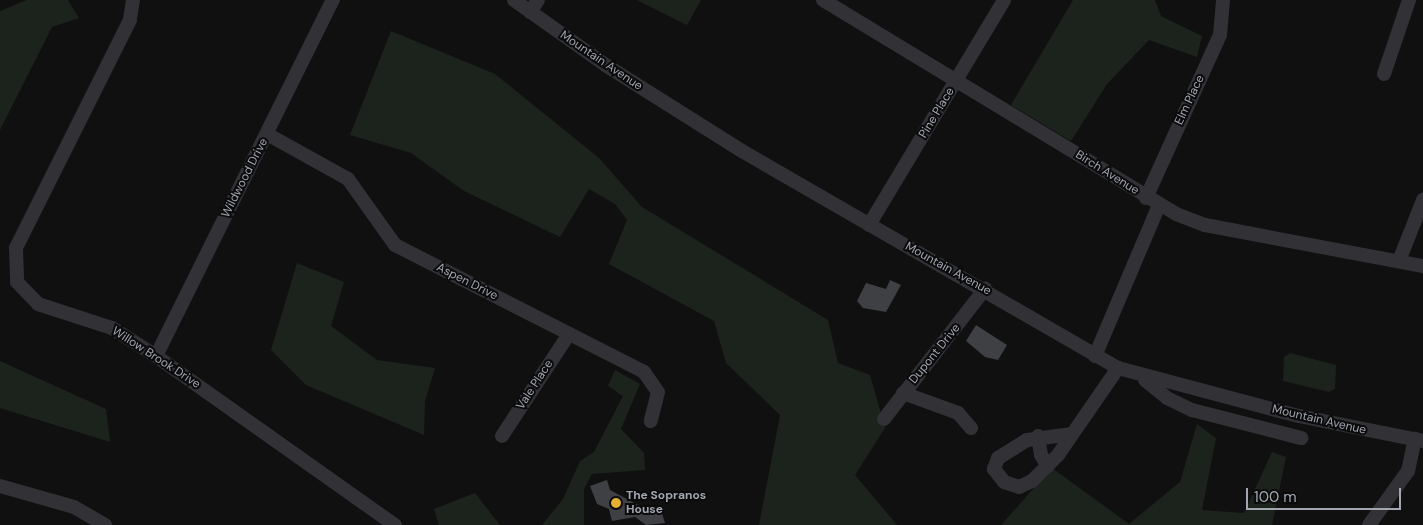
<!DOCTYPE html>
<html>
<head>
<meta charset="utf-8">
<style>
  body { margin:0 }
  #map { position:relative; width:1423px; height:525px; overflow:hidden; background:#101011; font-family:"DM Sans",sans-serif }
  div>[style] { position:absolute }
  .green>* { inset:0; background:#1c231d }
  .building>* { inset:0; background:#3f4044 }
  .minor>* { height:14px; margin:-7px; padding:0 7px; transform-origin:7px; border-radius:7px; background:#313136 }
  .dots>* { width:14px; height:14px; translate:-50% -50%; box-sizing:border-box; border:2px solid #0b0b0c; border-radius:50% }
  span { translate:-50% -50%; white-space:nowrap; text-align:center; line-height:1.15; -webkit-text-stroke:4px #0b0b0c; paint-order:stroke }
  .street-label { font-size:12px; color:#a1a6b1 }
  .poi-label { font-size:12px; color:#a1a6b1; font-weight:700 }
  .left { translate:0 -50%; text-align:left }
  .scale { position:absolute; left:1246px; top:488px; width:155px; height:22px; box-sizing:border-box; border:2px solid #a1a6b1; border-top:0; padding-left:6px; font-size:15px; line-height:18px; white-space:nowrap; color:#a1a6b1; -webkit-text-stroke:4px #0b0b0c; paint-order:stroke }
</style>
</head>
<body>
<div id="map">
  <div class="green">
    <i style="clip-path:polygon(27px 0,68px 0,79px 18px,52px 27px,0 130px,0 11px)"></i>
    <i style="clip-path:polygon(637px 0,701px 0,687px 25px)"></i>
    <i style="clip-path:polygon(1073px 0,1155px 0,1161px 16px,1202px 36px,1197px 57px,1149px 40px,1107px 84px,1071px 141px,1011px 105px)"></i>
    <i style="clip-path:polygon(391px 31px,495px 74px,599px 158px,642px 207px,828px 320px,838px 363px,870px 375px,885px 428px,855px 475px,897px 525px,759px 525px,780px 415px,726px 363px,714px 321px,609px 264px,627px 220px,615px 204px,589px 189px,560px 237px,464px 191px,411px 153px,350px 135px)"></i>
    <i style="clip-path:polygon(297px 263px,344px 282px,331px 326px,377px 360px,435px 368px,425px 401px,424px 435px,306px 385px,271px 350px)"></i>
    <i style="clip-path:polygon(1290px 353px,1336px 365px,1335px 389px,1329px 392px,1283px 381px,1284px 357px)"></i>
    <i style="clip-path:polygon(0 361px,106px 409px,110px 442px,0 408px)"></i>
    <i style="clip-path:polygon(615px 370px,640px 384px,621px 429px,644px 453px,645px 470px,592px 474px,584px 489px,584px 525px,542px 525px,563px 499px,580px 461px,594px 452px,623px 396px,608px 386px)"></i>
    <i style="clip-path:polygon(1197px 424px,1216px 438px,1202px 510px,1244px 513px,1272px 452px,1286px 457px,1272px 525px,1001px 525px,1052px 468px,1129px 524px,1180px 482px)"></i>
    <i style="clip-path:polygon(475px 493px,500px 525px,439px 525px,434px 509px)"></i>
  </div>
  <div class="building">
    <i style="clip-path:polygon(890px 280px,901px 285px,886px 312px,863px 308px,857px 301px,866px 283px,886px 289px)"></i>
    <i style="clip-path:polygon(976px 325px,1007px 345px,998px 360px,985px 357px,966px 341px)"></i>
    <i style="clip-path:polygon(607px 480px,610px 490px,638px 505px,650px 510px,660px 507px,665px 523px,646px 525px,635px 517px,612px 521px,609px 509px,597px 504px,590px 486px)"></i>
  </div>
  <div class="minor">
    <i style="left:133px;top:0;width:20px;rotate:99deg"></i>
    <i style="left:130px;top:20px;width:255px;rotate:116.6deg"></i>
    <i style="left:16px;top:248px;width:34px;rotate:88deg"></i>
    <i style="left:17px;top:282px;width:30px;rotate:46deg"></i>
    <i style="left:38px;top:304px;width:78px;rotate:18deg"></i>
    <i style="left:112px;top:328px;width:52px;rotate:32.5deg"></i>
    <i style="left:156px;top:356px;width:293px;rotate:35.3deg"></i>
    <i style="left:514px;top:0;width:114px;rotate:35.4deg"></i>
    <i style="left:607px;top:66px;width:160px;rotate:32.2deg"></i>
    <i style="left:742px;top:151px;width:434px;rotate:30deg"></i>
    <i style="left:1118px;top:368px;width:187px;rotate:14.9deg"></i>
    <i style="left:1299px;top:416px;width:126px;rotate:11.4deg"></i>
    <i style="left:823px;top:0;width:413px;rotate:31.2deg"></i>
    <i style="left:1176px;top:214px;width:31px;rotate:21deg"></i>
    <i style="left:1205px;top:225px;width:222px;rotate:10.7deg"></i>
    <i style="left:530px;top:12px;width:14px;rotate:-56deg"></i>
    <i style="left:1384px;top:74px;width:78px;rotate:-71.3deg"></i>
    <i style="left:267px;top:134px;width:93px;rotate:29.1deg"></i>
    <i style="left:348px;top:179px;width:81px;rotate:54.5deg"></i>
    <i style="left:395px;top:245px;width:280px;rotate:27deg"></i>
    <i style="left:644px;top:372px;width:24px;rotate:55deg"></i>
    <i style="left:658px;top:392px;width:30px;rotate:104deg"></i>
    <i style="left:1146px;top:198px;width:179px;rotate:-65.6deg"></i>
    <i style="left:1220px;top:35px;width:35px;rotate:-85deg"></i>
    <i style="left:869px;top:225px;width:262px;rotate:-59deg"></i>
    <i style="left:1399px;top:261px;width:66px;rotate:-68.5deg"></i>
    <i style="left:156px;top:356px;width:398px;rotate:-63.6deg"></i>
    <i style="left:1095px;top:356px;width:164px;rotate:-67deg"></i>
    <i style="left:1145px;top:380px;width:28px;rotate:39deg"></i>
    <i style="left:1167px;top:398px;width:28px;rotate:26deg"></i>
    <i style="left:1192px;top:410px;width:113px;rotate:14.4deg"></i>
    <i style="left:903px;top:393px;width:59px;rotate:20deg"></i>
    <i style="left:958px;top:413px;width:20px;rotate:49deg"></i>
    <i style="left:884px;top:419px;width:165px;rotate:-52.2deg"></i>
    <i style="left:1072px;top:434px;width:45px;rotate:172.4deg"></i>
    <i style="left:1027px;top:440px;width:34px;rotate:148deg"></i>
    <i style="left:998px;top:458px;width:12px;rotate:110deg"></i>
    <i style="left:994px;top:469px;width:16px;rotate:52deg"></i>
    <i style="left:1004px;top:482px;width:16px;rotate:18deg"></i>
    <i style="left:1019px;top:487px;width:14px;rotate:-25deg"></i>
    <i style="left:1032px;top:481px;width:37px;rotate:-45deg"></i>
    <i style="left:1058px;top:455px;width:106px;rotate:-55.4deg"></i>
    <i style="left:502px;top:436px;width:122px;rotate:-56.7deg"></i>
    <i style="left:1038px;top:436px;width:19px;rotate:81deg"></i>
    <i style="left:1041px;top:455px;width:13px;rotate:58deg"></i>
    <i style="left:0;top:486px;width:77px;rotate:15.8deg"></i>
    <i style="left:74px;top:507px;width:36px;rotate:30deg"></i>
    <i style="left:1369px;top:525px;width:67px;rotate:-54.2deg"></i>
    <i style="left:1408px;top:471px;width:33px;rotate:-78deg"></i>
  </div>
  <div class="dots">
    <i style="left:616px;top:503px;background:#e6ae32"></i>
  </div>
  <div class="street-label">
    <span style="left:601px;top:61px;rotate:34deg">Mountain Avenue</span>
    <span style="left:1190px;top:100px;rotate:-65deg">Elm Place</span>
    <span style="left:937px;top:113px;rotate:-59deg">Pine Place</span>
    <span style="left:1107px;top:173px;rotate:32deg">Birch Avenue</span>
    <span style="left:245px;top:178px;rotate:-63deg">Wildwood Drive</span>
    <span style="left:948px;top:269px;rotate:29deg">Mountain Avenue</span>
    <span style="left:467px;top:282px;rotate:27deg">Aspen Drive</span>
    <span style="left:935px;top:354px;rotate:-51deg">Dupont Drive</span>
    <span style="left:156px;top:358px;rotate:33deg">Willow Brook Drive</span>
    <span style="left:535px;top:385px;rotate:-57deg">Vale Place</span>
    <span style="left:1319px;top:420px;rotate:13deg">Mountain Avenue</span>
  </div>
  <div class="poi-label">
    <span class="left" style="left:626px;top:503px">The Sopranos<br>House</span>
  </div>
  <div class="scale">100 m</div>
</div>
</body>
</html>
